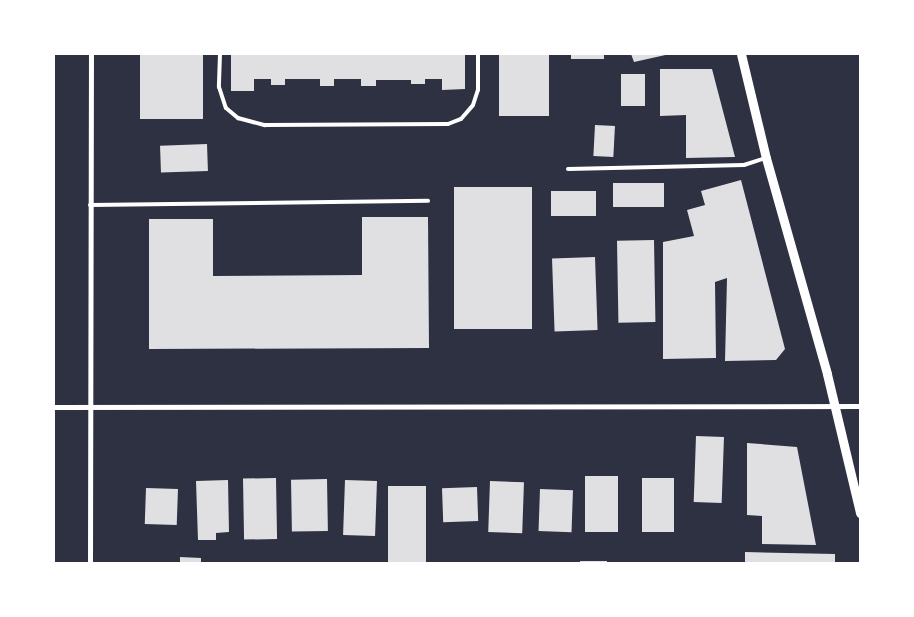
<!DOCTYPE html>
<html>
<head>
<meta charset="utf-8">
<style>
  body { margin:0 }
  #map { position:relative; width:914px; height:617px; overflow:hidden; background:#2d3142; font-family:"Roboto Serif",serif }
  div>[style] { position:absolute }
  .building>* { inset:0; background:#e0e0e3; transform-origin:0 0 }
  .service>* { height:4px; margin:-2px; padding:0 2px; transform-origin:2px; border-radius:2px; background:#fff }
  .minor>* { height:5px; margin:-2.5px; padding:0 2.5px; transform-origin:2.5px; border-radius:2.5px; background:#fff }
  .tertiary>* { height:9px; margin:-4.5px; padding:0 4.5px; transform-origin:4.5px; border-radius:4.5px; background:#fff }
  span { translate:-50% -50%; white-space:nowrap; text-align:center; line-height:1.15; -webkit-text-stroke:4.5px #fff; paint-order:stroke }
  .frame { position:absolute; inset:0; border:55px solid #fff; pointer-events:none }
</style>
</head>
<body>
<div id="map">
  <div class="building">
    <i style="left:140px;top:54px;width:63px;height:65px"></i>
    <i style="clip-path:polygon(231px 54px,465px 54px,465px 89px,442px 90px,442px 79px,425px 79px,425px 84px,411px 84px,411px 80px,376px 80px,376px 86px,361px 86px,361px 79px,334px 79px,334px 86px,320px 86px,320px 79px,285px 79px,285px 85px,271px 85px,271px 79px,254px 79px,254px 91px,231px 91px)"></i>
    <i style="left:499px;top:54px;width:50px;height:62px"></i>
    <i style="left:571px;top:54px;width:33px;height:5px"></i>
    <i style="clip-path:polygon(631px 54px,670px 54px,634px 62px)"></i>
    <i style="clip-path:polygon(660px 69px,712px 69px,735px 157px,686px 158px,686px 115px,660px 116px)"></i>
    <i style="left:621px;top:74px;width:24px;height:32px"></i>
    <i style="left:595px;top:125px;width:20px;height:31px;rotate:3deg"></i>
    <i style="left:207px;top:144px;width:27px;height:47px;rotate:88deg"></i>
    <i style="clip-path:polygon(741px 180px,785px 349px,776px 360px,725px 361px,727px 278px,715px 282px,716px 358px,663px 359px,663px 242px,694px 236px,687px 210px,705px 205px,701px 191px)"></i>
    <i style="left:613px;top:183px;width:51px;height:24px"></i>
    <i style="left:454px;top:187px;width:78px;height:142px"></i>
    <i style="left:551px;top:191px;width:45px;height:25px"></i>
    <i style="clip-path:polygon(362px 217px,428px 217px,429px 348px,149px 349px,149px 219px,213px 219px,213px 276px,362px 275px)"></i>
    <i style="left:654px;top:240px;width:82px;height:37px;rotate:89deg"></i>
    <i style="left:595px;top:257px;width:73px;height:43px;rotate:88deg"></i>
    <i style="left:696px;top:436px;width:28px;height:66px;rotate:2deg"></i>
    <i style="clip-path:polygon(747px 443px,797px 447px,816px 545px,762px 544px,762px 516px,747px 515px)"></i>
    <i style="left:585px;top:476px;width:33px;height:56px"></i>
    <i style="left:276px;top:478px;width:61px;height:33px;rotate:89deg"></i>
    <i style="left:642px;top:478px;width:32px;height:54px"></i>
    <i style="left:327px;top:479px;width:52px;height:36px;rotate:89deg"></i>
    <i style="clip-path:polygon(228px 480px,229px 532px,216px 533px,216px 540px,198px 540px,196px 481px)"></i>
    <i style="left:345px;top:480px;width:32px;height:55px;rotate:2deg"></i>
    <i style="left:490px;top:481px;width:34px;height:51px;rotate:2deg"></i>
    <i style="left:388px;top:486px;width:38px;height:77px"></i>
    <i style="left:477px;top:487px;width:34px;height:35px;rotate:88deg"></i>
    <i style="left:146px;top:488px;width:32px;height:36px;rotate:2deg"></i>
    <i style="left:540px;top:489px;width:33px;height:42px;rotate:2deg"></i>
    <i style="clip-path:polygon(745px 552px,835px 554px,835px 563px,745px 563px)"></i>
    <i style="clip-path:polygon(180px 557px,201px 558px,201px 563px,180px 563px)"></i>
    <i style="left:580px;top:561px;width:27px;height:2px"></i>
  </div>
  <div class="service">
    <i style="left:220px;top:54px;width:33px;rotate:92deg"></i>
    <i style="left:219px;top:87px;width:22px;rotate:72deg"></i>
    <i style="left:226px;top:108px;width:16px;rotate:40deg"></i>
    <i style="left:238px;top:118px;width:28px;rotate:15deg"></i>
    <i style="left:265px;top:125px;width:183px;rotate:-0.3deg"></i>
    <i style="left:448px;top:124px;width:14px;rotate:-21deg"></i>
    <i style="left:461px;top:119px;width:18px;rotate:-49deg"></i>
    <i style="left:473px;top:105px;width:16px;rotate:-72deg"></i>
    <i style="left:478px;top:90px;width:36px;rotate:-90deg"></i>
    <i style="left:568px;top:169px;width:176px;rotate:-1.3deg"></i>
    <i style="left:744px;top:165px;width:23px;rotate:-18deg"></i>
    <i style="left:90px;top:205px;width:338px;rotate:-0.7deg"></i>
  </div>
  <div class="minor">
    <i style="left:54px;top:407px;width:806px;rotate:-0.07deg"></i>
    <i style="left:90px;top:563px;width:509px;rotate:-89.89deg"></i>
  </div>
  <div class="tertiary">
    <i style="left:741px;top:54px;width:107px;rotate:76.5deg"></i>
    <i style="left:766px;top:158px;width:224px;rotate:74.2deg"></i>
    <i style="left:827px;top:374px;width:143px;rotate:76.6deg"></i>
  </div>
  <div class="frame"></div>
</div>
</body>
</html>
